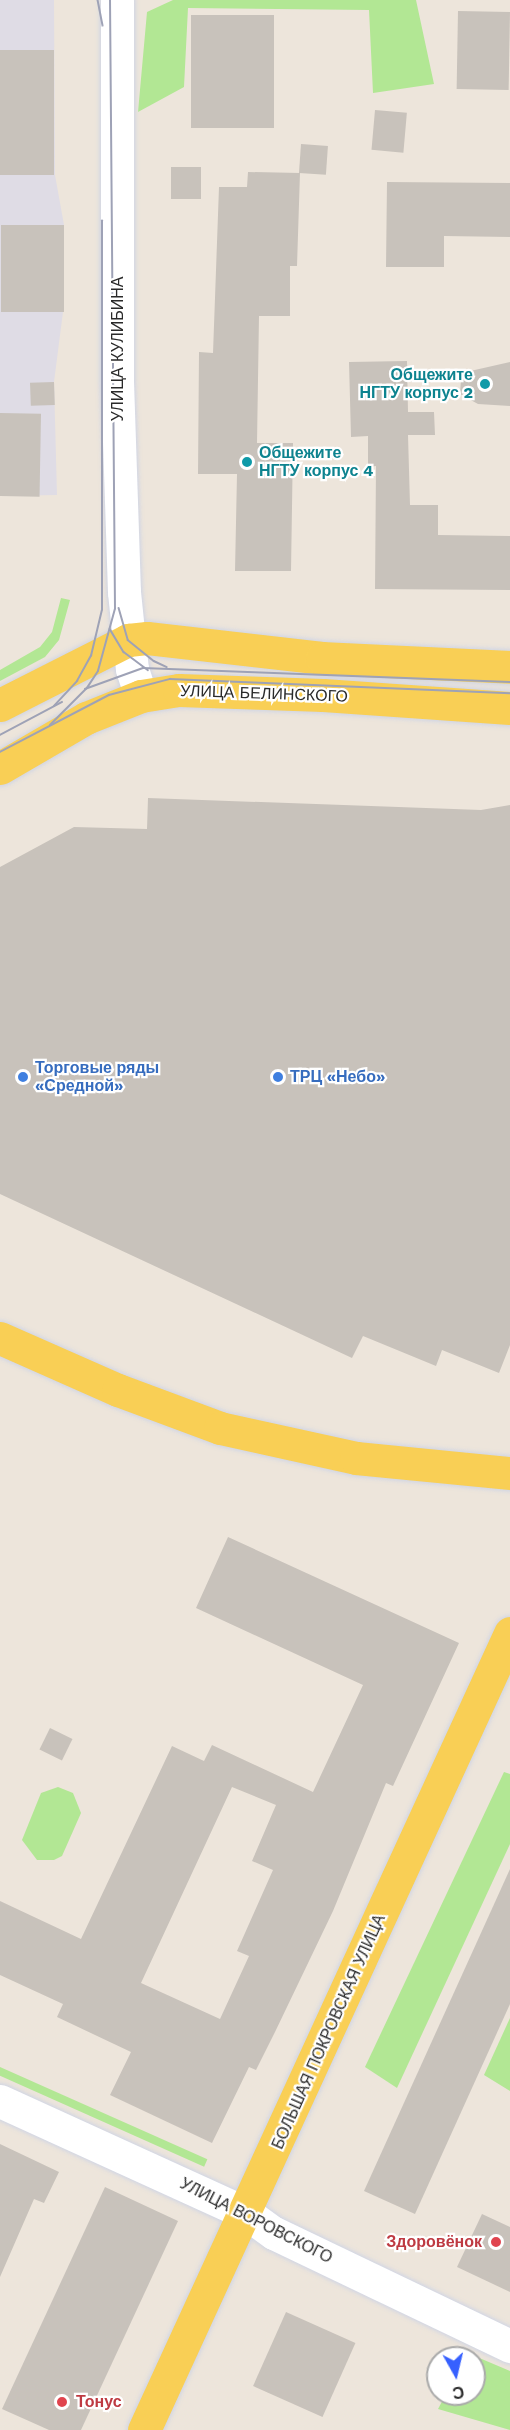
<!DOCTYPE html>
<html>
<head>
<meta charset="utf-8">
<style>
  body { margin:0 }
  #map { position:relative; width:510px; height:2430px; overflow:hidden; background:#ede5db; font-family:"Work Sans",sans-serif }
  div>[style] { position:absolute }
  .industrial>* { inset:0; background:#dfdce5 }
  .green>* { inset:0; background:#b2e794; transform-origin:0 0 }
  .building>* { inset:0; background:#c8c2bb; transform-origin:0 0 }
  .roads { filter:drop-shadow(0 0 2px #d0d5e4) drop-shadow(0 0 2px #d0d5e4) }
  .minor>* { height:33px; margin:-16.5px; padding:0 16.5px; transform-origin:16.5px; border-radius:16.5px; background:#fff }
  .major>* { height:33px; margin:-16.5px; padding:0 16.5px; transform-origin:16.5px; border-radius:16.5px; background:#f9cf55 }
  .tram>* { height:1.5px; margin:-0.75px; padding:0 0.75px; transform-origin:0.75px; border-radius:0.75px; background:#9ea2b6 }
  .dots>* { width:16px; height:16px; translate:-50% -50%; box-sizing:border-box; border:3px solid #fff; border-radius:50% }
  span { translate:-50% -50%; white-space:nowrap; text-align:center; line-height:1.15; -webkit-text-stroke:4.5px #fff; paint-order:stroke }
  .street-label { font-size:16px; color:#2a2a2a }
  .culture-label { font-size:16px; color:#0d838f; font-weight:700 }
  .right { translate:-100% -50%; text-align:right }
  .left { translate:0 -50%; text-align:left }
  .shop-label { font-size:16px; color:#366cbe; font-weight:700 }
  .health-label { font-size:16px; color:#be3a42; font-weight:700 }
  .north { position:absolute; left:426px; top:2346px; width:60px; height:60px; box-sizing:border-box; background:#fff; border:2px solid #aaa; border-radius:50%; rotate:172deg; font-size:16px; font-weight:700; line-height:24px; text-align:center; color:#2a2a2a }
  .north::after { content:''; display:block; margin:auto; width:21px; height:27px; background:#3660ff; clip-path:polygon(50% 0,100% 100%,50% 72%,0 100%) }
</style>
</head>
<body>
<div id="map">
  <div class="industrial">
    <i style="clip-path:polygon(0 0,54px 0,55px 175px,64px 225px,63px 312px,54px 382px,57px 495px,0 496px)"></i>
  </div>
  <div class="green">
    <i style="clip-path:polygon(173px 0,416px 0,434px 84px,373px 93px,369px 10px,188px 8px,184px 87px,138px 112px,147px 12px)"></i>
    <i style="clip-path:polygon(61px 598px,70px 600px,59px 640px,45px 657px,0 681px,0 670px,40px 647px,52px 632px)"></i>
    <i style="clip-path:polygon(504px 1772px,510px 1774px,510px 1844px,397px 2088px,365px 2067px)"></i>
    <i style="clip-path:polygon(58px 1787px,73px 1793px,81px 1813px,62px 1856px,54px 1860px,37px 1860px,22px 1840px,41px 1793px)"></i>
    <i style="clip-path:polygon(510px 2018px,510px 2091px,484px 2075px)"></i>
    <i style="left:0;top:2067px;width:227px;height:8px;rotate:24deg"></i>
    <i style="clip-path:polygon(470px 2354px,510px 2371px,510px 2430px,438px 2409px,446px 2394px,474px 2394px,474px 2358px,467px 2358px)"></i>
  </div>
  <div class="building">
    <i style="left:458px;top:11px;width:52px;height:78px;rotate:1deg"></i>
    <i style="left:191px;top:15px;width:83px;height:113px"></i>
    <i style="left:54px;top:50px;width:125px;height:54px;rotate:90deg"></i>
    <i style="left:375px;top:110px;width:32px;height:40px;rotate:5deg"></i>
    <i style="left:301px;top:144px;width:27px;height:29px;rotate:4deg"></i>
    <i style="left:171px;top:167px;width:30px;height:32px"></i>
    <i style="clip-path:polygon(248px 172px,300px 173px,297px 266px,290px 266px,290px 316px,259px 316px,257px 443px,293px 443px,291px 571px,235px 571px,237px 474px,198px 474px,199px 352px,213px 353px,219px 187px,247px 187px)"></i>
    <i style="clip-path:polygon(387px 182px,510px 183px,510px 237px,444px 236px,444px 267px,386px 267px)"></i>
    <i style="left:1px;top:225px;width:63px;height:87px"></i>
    <i style="clip-path:polygon(407px 361px,408px 412px,434px 412px,435px 435px,408px 435px,410px 505px,438px 505px,438px 535px,510px 536px,510px 590px,375px 589px,376px 466px,368px 467px,368px 436px,351px 437px,349px 362px)"></i>
    <i style="clip-path:polygon(510px 362px,510px 406px,478px 404px,460px 394px,461px 380px,466px 372px)"></i>
    <i style="left:54px;top:382px;width:23px;height:24px;rotate:88deg"></i>
    <i style="left:0;top:413px;width:41px;height:83px;rotate:1deg"></i>
    <i style="clip-path:polygon(148px 798px,481px 810px,510px 805px,510px 1345px,499px 1373px,442px 1350px,436px 1366px,363px 1336px,352px 1358px,0 1194px,0 867px,74px 827px,147px 829px)"></i>
    <i style="clip-path:polygon(evenodd,228px 1537px,459px 1643px,393px 1786px,386px 1783px,333px 1911px,275px 2032px,256px 2070px,249px 2067px,212px 2143px,110px 2095px,131px 2052px,57px 2017px,63px 2004px,0 1975px,0 1901px,81px 1939px,172px 1746px,204px 1761px,212px 1745px,313px 1792px,363px 1685px,196px 1608px,228px 1537px,232px 1787px,276px 1805px,252px 1861px,273px 1870px,237px 1951px,249px 1956px,220px 2019px,141px 1983px,232px 1787px)"></i>
    <i style="left:50px;top:1728px;width:25px;height:24px;rotate:26deg"></i>
    <i style="clip-path:polygon(510px 1869px,510px 2004px,415px 2214px,364px 2191px)"></i>
    <i style="clip-path:polygon(0 2144px,59px 2172px,44px 2203px,34px 2199px,0 2277px)"></i>
    <i style="clip-path:polygon(105px 2187px,178px 2221px,81px 2430px,49px 2430px,2px 2409px)"></i>
    <i style="clip-path:polygon(482px 2214px,510px 2227px,510px 2292px,457px 2267px)"></i>
    <i style="left:286px;top:2312px;width:76px;height:81px;rotate:24deg"></i>
  </div>
  <div class="roads">
    <div class="minor">
      <i style="left:117px;top:0;width:381px;rotate:90deg"></i>
      <i style="left:117px;top:381px;width:211px;rotate:88.1deg"></i>
      <i style="left:124px;top:592px;width:77px;rotate:84.1deg"></i>
      <i style="left:132px;top:669px;width:28px;rotate:72deg"></i>
      <i style="left:0;top:2101px;width:270px;rotate:24.5deg"></i>
      <i style="left:246px;top:2213px;width:34px;rotate:36deg"></i>
      <i style="left:274px;top:2233px;width:262px;rotate:25.6deg"></i>
    </div>
    <div class="major">
      <i style="left:0;top:705px;width:144px;rotate:-26.9deg"></i>
      <i style="left:128px;top:640px;width:19px;rotate:-6deg"></i>
      <i style="left:147px;top:638px;width:176px;rotate:6.5deg"></i>
      <i style="left:322px;top:658px;width:188px;rotate:2.7deg"></i>
      <i style="left:0;top:768px;width:99px;rotate:-30.2deg"></i>
      <i style="left:86px;top:718px;width:59px;rotate:-21.8deg"></i>
      <i style="left:141px;top:696px;width:38px;rotate:-9deg"></i>
      <i style="left:179px;top:690px;width:144px;rotate:2deg"></i>
      <i style="left:323px;top:695px;width:187px;rotate:4deg"></i>
      <i style="left:0;top:1338px;width:129px;rotate:23.8deg"></i>
      <i style="left:118px;top:1390px;width:109px;rotate:20.4deg"></i>
      <i style="left:220px;top:1428px;width:139px;rotate:12.4deg"></i>
      <i style="left:356px;top:1458px;width:155px;rotate:5.6deg"></i>
      <i style="left:144px;top:2430px;width:877px;rotate:-65.33deg"></i>
    </div>
  </div>
  <div class="tram">
    <i style="left:98px;top:0;width:26px;rotate:79deg"></i>
    <i style="left:119px;top:608px;width:33px;rotate:74deg"></i>
    <i style="left:128px;top:640px;width:33px;rotate:39deg"></i>
    <i style="left:154px;top:661px;width:14px;rotate:25deg"></i>
    <i style="left:110px;top:629px;width:27px;rotate:59deg"></i>
    <i style="left:124px;top:652px;width:30px;rotate:37deg"></i>
    <i style="left:85px;top:689px;width:62px;rotate:-19.9deg"></i>
    <i style="left:143px;top:668px;width:367px;rotate:2.2deg"></i>
    <i style="left:54px;top:706px;width:34px;rotate:-47deg"></i>
    <i style="left:77px;top:681px;width:29px;rotate:-61deg"></i>
    <i style="left:91px;top:656px;width:47px;rotate:-76.6deg"></i>
    <i style="left:102px;top:610px;width:389px;rotate:-90deg"></i>
    <i style="left:50px;top:725px;width:52px;rotate:-45deg"></i>
    <i style="left:87px;top:688px;width:20px;rotate:-57deg"></i>
    <i style="left:98px;top:671px;width:64px;rotate:-74.7deg"></i>
    <i style="left:115px;top:609px;width:609px;rotate:-90.47deg"></i>
    <i style="left:0;top:735px;width:70px;rotate:-28deg"></i>
    <i style="left:0;top:752px;width:123px;rotate:-27.6deg"></i>
    <i style="left:109px;top:695px;width:63px;rotate:-14.7deg"></i>
    <i style="left:170px;top:679px;width:340px;rotate:2.4deg"></i>
  </div>
  <div class="dots">
    <i style="left:485px;top:384px;background:#0f9aa8"></i>
    <i style="left:247px;top:462px;background:#0f9aa8"></i>
    <i style="left:23px;top:1077px;background:#3f7fe0"></i>
    <i style="left:278px;top:1077px;background:#3f7fe0"></i>
    <i style="left:496px;top:2242px;background:#e0444e"></i>
    <i style="left:62px;top:2402px;background:#e0444e"></i>
  </div>
  <div class="street-label">
    <span style="left:118px;top:349px;rotate:-90deg">УЛИЦА КУЛИБИНА</span>
    <span style="left:264px;top:694px;rotate:2deg">УЛИЦА БЕЛИНСКОГО</span>
    <span style="left:329px;top:2032px;rotate:-66deg">БОЛЬШАЯ ПОКРОВСКАЯ УЛИЦА</span>
    <span style="left:256px;top:2221px;rotate:27deg">УЛИЦА ВОРОВСКОГО</span>
  </div>
  <div class="culture-label">
    <span class="right" style="left:473px;top:384px">Общежите<br>НГТУ корпус 2</span>
    <span class="left" style="left:259px;top:462px">Общежите<br>НГТУ корпус 4</span>
  </div>
  <div class="shop-label">
    <span class="left" style="left:35px;top:1077px">Торговые ряды<br>«Средной»</span>
    <span class="left" style="left:290px;top:1077px">ТРЦ «Небо»</span>
  </div>
  <div class="health-label">
    <span class="right" style="left:482px;top:2242px">Здоровёнок</span>
    <span class="left" style="left:76px;top:2402px">Тонус</span>
  </div>
  <div class="north">С</div>
</div>
</body>
</html>
